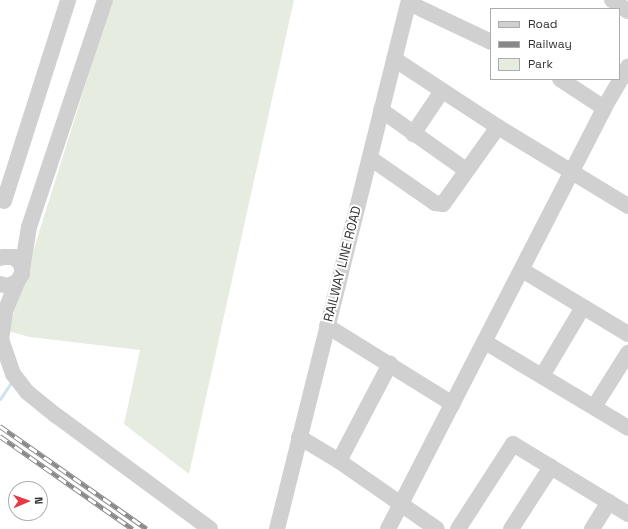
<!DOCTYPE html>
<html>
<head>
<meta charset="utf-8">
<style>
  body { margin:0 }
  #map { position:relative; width:628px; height:529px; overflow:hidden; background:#fff; font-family:"Space Grotesk",sans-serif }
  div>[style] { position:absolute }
  .green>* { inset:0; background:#e6ecdf }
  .stream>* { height:3px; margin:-1.5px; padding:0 1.5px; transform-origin:1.5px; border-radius:1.5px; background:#cfe2ee }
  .minor>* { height:16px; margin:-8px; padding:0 8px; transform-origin:8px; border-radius:8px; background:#d0d0d0 }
  .rail>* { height:4.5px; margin-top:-2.25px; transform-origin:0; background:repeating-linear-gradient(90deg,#fff 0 9px,#888 0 18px); box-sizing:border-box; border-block:1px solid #888 }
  span { translate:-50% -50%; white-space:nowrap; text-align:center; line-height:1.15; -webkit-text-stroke:4px #fff; paint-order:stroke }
  .street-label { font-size:13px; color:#333 }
  .legend { position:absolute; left:490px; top:8px; width:130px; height:72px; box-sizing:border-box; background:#fff; border:1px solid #adadad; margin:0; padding:5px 7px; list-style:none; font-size:12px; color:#333 }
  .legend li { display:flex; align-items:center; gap:8px; height:20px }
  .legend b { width:20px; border:1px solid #adadad }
  .north { position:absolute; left:8px; top:481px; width:40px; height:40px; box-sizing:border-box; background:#fff; border:1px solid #adadad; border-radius:50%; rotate:88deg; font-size:11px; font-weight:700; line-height:16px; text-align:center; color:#333 }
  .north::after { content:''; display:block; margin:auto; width:14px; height:18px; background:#e63946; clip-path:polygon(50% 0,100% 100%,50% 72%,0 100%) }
</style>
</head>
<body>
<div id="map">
  <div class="green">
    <i style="clip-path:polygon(112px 0,294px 0,189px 474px,124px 424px,140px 350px,30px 337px,8px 331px)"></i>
  </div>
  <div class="stream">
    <i style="left:0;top:399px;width:22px;rotate:-56deg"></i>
  </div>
  <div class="minor">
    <i style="left:612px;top:0;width:19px;rotate:35deg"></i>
    <i style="left:409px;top:3px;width:91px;rotate:25.4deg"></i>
    <i style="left:394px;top:59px;width:124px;rotate:33.2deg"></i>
    <i style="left:498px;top:127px;width:152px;rotate:31.3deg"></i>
    <i style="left:560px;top:79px;width:53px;rotate:33.4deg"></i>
    <i style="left:381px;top:110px;width:104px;rotate:35.2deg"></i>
    <i style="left:413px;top:134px;width:52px;rotate:-56deg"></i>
    <i style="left:370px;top:158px;width:79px;rotate:34.7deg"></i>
    <i style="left:435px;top:203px;width:8px;rotate:7deg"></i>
    <i style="left:443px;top:204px;width:95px;rotate:-54.5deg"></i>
    <i style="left:4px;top:201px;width:211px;rotate:-72.3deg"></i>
    <i style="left:0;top:258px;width:4px;rotate:-14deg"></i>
    <i style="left:4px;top:257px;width:10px"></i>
    <i style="left:14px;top:257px;width:10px;rotate:45deg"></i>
    <i style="left:21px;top:264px;width:5px;rotate:79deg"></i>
    <i style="left:22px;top:269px;width:5px;rotate:90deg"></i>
    <i style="left:22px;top:274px;width:9px;rotate:122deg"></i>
    <i style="left:17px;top:282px;width:10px;rotate:156deg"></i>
    <i style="left:8px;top:286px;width:8px;rotate:-166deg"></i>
    <i style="left:22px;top:269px;width:43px;rotate:-80.5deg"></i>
    <i style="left:29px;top:227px;width:239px;rotate:-71.5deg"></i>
    <i style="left:522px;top:270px;width:124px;rotate:31.1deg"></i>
    <i style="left:17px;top:282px;width:32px;rotate:112deg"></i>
    <i style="left:5px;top:312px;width:27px;rotate:98deg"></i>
    <i style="left:1px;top:339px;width:37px;rotate:71deg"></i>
    <i style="left:13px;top:374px;width:23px;rotate:52deg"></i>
    <i style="left:27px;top:392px;width:38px;rotate:39deg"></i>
    <i style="left:57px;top:416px;width:190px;rotate:36.4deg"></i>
    <i style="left:327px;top:326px;width:148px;rotate:31.8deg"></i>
    <i style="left:485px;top:342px;width:167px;rotate:31deg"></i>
    <i style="left:542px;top:376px;width:80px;rotate:-59.3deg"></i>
    <i style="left:594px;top:407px;width:64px;rotate:-57.8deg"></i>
    <i style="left:299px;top:437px;width:47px;rotate:31deg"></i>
    <i style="left:339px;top:461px;width:119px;rotate:34.8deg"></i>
    <i style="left:339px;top:461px;width:110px;rotate:-62.3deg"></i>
    <i style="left:277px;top:529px;width:545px;rotate:-75.99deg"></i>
    <i style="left:388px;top:529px;width:473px;rotate:-62.8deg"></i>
    <i style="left:604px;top:108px;width:48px;rotate:-59.7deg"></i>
    <i style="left:458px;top:529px;width:101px;rotate:-57.1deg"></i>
    <i style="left:513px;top:444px;width:135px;rotate:31.3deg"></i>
    <i style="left:511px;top:529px;width:74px;rotate:-57.2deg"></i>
    <i style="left:592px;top:529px;width:32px;rotate:-58deg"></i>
  </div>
  <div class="rail">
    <i style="left:0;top:426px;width:179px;rotate:35deg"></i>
    <i style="left:0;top:436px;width:162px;rotate:35deg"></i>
  </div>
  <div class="street-label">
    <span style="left:343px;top:264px;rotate:-76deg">RAILWAY LINE ROAD</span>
  </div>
  <ul class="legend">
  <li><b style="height:5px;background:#d0d0d0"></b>Road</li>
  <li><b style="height:5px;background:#888"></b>Railway</li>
  <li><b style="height:11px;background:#e6ecdf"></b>Park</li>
  </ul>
  <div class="north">N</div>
</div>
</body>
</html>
